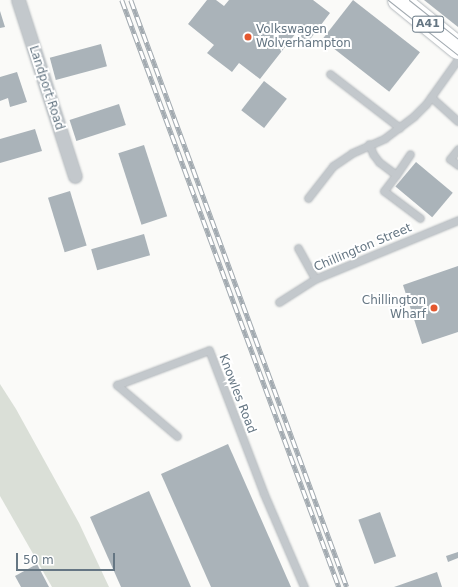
<!DOCTYPE html>
<html>
<head>
<meta charset="utf-8">
<style>
  body { margin:0 }
  #map { position:relative; width:458px; height:587px; overflow:hidden; background:#fafaf8; font-family:"DejaVu Sans",sans-serif }
  div>[style] { position:absolute }
  .green>* { inset:0; background:#dadfd7 }
  .building>* { inset:0; background:#aab3b9; transform-origin:0 0 }
  .roads { filter:drop-shadow(0 0 1px #b4b9bd) drop-shadow(0 0 1px #b4b9bd) }
  .service>* { height:7px; margin:-3.5px; padding:0 3.5px; transform-origin:3.5px; border-radius:3.5px; background:#c3c8cc }
  .minor>* { height:13px; margin:-6.5px; padding:0 6.5px; transform-origin:6.5px; border-radius:6.5px; background:#c3c8cc }
  .trunk>* { height:22px; margin:-11px; padding:0 11px; transform-origin:11px; border-radius:11px; background:#fff }
  .tram>* { height:1px; margin:-0.5px; padding:0 0.5px; transform-origin:0.5px; border-radius:0.5px; background:#a2aab0 }
  .rail>* { height:4.5px; margin-top:-2.25px; transform-origin:0; background:repeating-linear-gradient(90deg,#fff 0 9px,#a2aab0 0 18px); box-sizing:border-box; border-block:1px solid #a2aab0 }
  .dots>* { width:11px; height:11px; translate:-50% -50%; box-sizing:border-box; border:2px solid #fff; border-radius:50% }
  span { translate:-50% -50%; white-space:nowrap; text-align:center; line-height:1.15; -webkit-text-stroke:4px #fff; paint-order:stroke }
  .shield-label span { padding:1px 3px; background:#fff; border:1px solid; border-radius:3px; -webkit-text-stroke-width:0 }
  .shield-label { font-size:11px; color:#657683; font-weight:700 }
  .poi-label { font-size:12px; color:#657683 }
  .left { translate:0 -50%; text-align:left }
  .right { translate:-100% -50%; text-align:right }
  .street-label { font-size:12px; color:#657683 }
  .scale { position:absolute; left:16px; top:553px; width:99px; height:18px; box-sizing:border-box; border:2px solid #657683; border-top:0; padding-left:5px; font-size:12px; line-height:14px; white-space:nowrap; color:#657683; -webkit-text-stroke:3px #fff; paint-order:stroke }
</style>
</head>
<body>
<div id="map">
  <div class="green">
    <i style="clip-path:polygon(0 384px,16px 409px,79px 523px,109px 587px,52px 587px,0 496px)"></i>
  </div>
  <div class="building">
    <i style="clip-path:polygon(207px 0,216px 0,224px 6px,229px 0,313px 0,330px 13px,308px 42px,296px 33px,260px 79px,239px 63px,232px 72px,207px 53px,214px 45px,188px 24px)"></i>
    <i style="left:353px;top:0;width:85px;height:50px;rotate:38deg"></i>
    <i style="clip-path:polygon(424px 0,458px 0,458px 27px)"></i>
    <i style="clip-path:polygon(0 11px,5px 27px,0 28px)"></i>
    <i style="left:101px;top:44px;width:23px;height:53px;rotate:75deg"></i>
    <i style="clip-path:polygon(17px 72px,27px 102px,10px 107px,8px 98px,0 101px,0 77px)"></i>
    <i style="left:264px;top:81px;width:29px;height:37px;rotate:38deg"></i>
    <i style="left:119px;top:104px;width:22px;height:52px;rotate:72deg"></i>
    <i style="clip-path:polygon(35px 129px,42px 151px,0 163px,0 139px)"></i>
    <i style="left:144px;top:145px;width:75px;height:27px;rotate:72deg"></i>
    <i style="left:416px;top:162px;width:48px;height:32px;rotate:40deg"></i>
    <i style="left:70px;top:191px;width:57px;height:23px;rotate:73deg"></i>
    <i style="left:144px;top:234px;width:22px;height:55px;rotate:74deg"></i>
    <i style="clip-path:polygon(458px 266px,458px 332px,422px 344px,403px 285px)"></i>
    <i style="clip-path:polygon(228px 444px,291px 587px,211px 587px,161px 474px)"></i>
    <i style="clip-path:polygon(149px 491px,191px 587px,121px 587px,90px 517px)"></i>
    <i style="left:380px;top:512px;width:47px;height:23px;rotate:70deg"></i>
    <i style="clip-path:polygon(458px 552px,458px 558px,448px 562px,446px 556px)"></i>
    <i style="clip-path:polygon(37px 564px,49px 587px,21px 587px,15px 576px)"></i>
    <i style="clip-path:polygon(437px 572px,442px 587px,394px 587px)"></i>
  </div>
  <div class="roads">
    <div class="service">
      <i style="left:330px;top:74px;width:88px;rotate:37.6deg"></i>
      <i style="left:431px;top:97px;width:36px;rotate:42deg"></i>
      <i style="left:369px;top:144px;width:11px;rotate:68deg"></i>
      <i style="left:373px;top:154px;width:10px;rotate:53deg"></i>
      <i style="left:379px;top:162px;width:21px;rotate:37deg"></i>
      <i style="left:396px;top:175px;width:20px;rotate:127deg"></i>
      <i style="left:384px;top:191px;width:45px;rotate:36.9deg"></i>
      <i style="left:458px;top:149px;width:13px;rotate:129deg"></i>
      <i style="left:450px;top:159px;width:10px;rotate:37deg"></i>
      <i style="left:396px;top:175px;width:25px;rotate:-56deg"></i>
      <i style="left:308px;top:198px;width:41px;rotate:-52deg"></i>
      <i style="left:333px;top:166px;width:23px;rotate:-34deg"></i>
      <i style="left:352px;top:153px;width:36px;rotate:-24deg"></i>
      <i style="left:385px;top:138px;width:36px;rotate:-37deg"></i>
      <i style="left:414px;top:116px;width:17px;rotate:-45deg"></i>
      <i style="left:426px;top:104px;width:55px;rotate:-54.6deg"></i>
      <i style="left:298px;top:248px;width:35px;rotate:61deg"></i>
      <i style="left:279px;top:302px;width:43px;rotate:-32.6deg"></i>
      <i style="left:315px;top:279px;width:155px;rotate:-22.4deg"></i>
      <i style="left:177px;top:436px;width:79px;rotate:-139.6deg"></i>
      <i style="left:117px;top:385px;width:98px;rotate:-20.8deg"></i>
      <i style="left:209px;top:350px;width:154px;rotate:69.1deg"></i>
      <i style="left:264px;top:494px;width:101px;rotate:66.7deg"></i>
    </div>
    <div class="minor">
      <i style="left:18px;top:0;width:185px;rotate:72.1deg"></i>
    </div>
    <div class="trunk">
      <i style="left:399px;top:0;width:76px;rotate:39.1deg"></i>
    </div>
  </div>
  <div class="tram">
    <i style="left:388px;top:0;width:89px;rotate:38.2deg"></i>
    <i style="left:409px;top:0;width:63px;rotate:38.5deg"></i>
  </div>
  <div class="rail">
    <i style="left:122px;top:0;width:626px;rotate:69.71deg"></i>
    <i style="left:131px;top:0;width:625px;rotate:69.8deg"></i>
  </div>
  <div class="dots">
    <i style="left:248px;top:37px;background:#e4572e"></i>
    <i style="left:434px;top:308px;background:#e4572e"></i>
  </div>
  <div class="shield-label">
    <span style="left:428px;top:24px">A41</span>
  </div>
  <div class="poi-label">
    <span class="left" style="left:256px;top:37px">Volkswagen<br>Wolverhampton</span>
    <span class="right" style="left:426px;top:308px">Chillington<br>Wharf</span>
  </div>
  <div class="street-label">
    <span style="left:46px;top:88px;rotate:72deg">Landport Road</span>
    <span style="left:363px;top:248px;rotate:-23deg">Chillington Street</span>
    <span style="left:237px;top:394px;rotate:69deg">Knowles Road</span>
  </div>
  <div class="scale">50 m</div>
</div>
</body>
</html>
